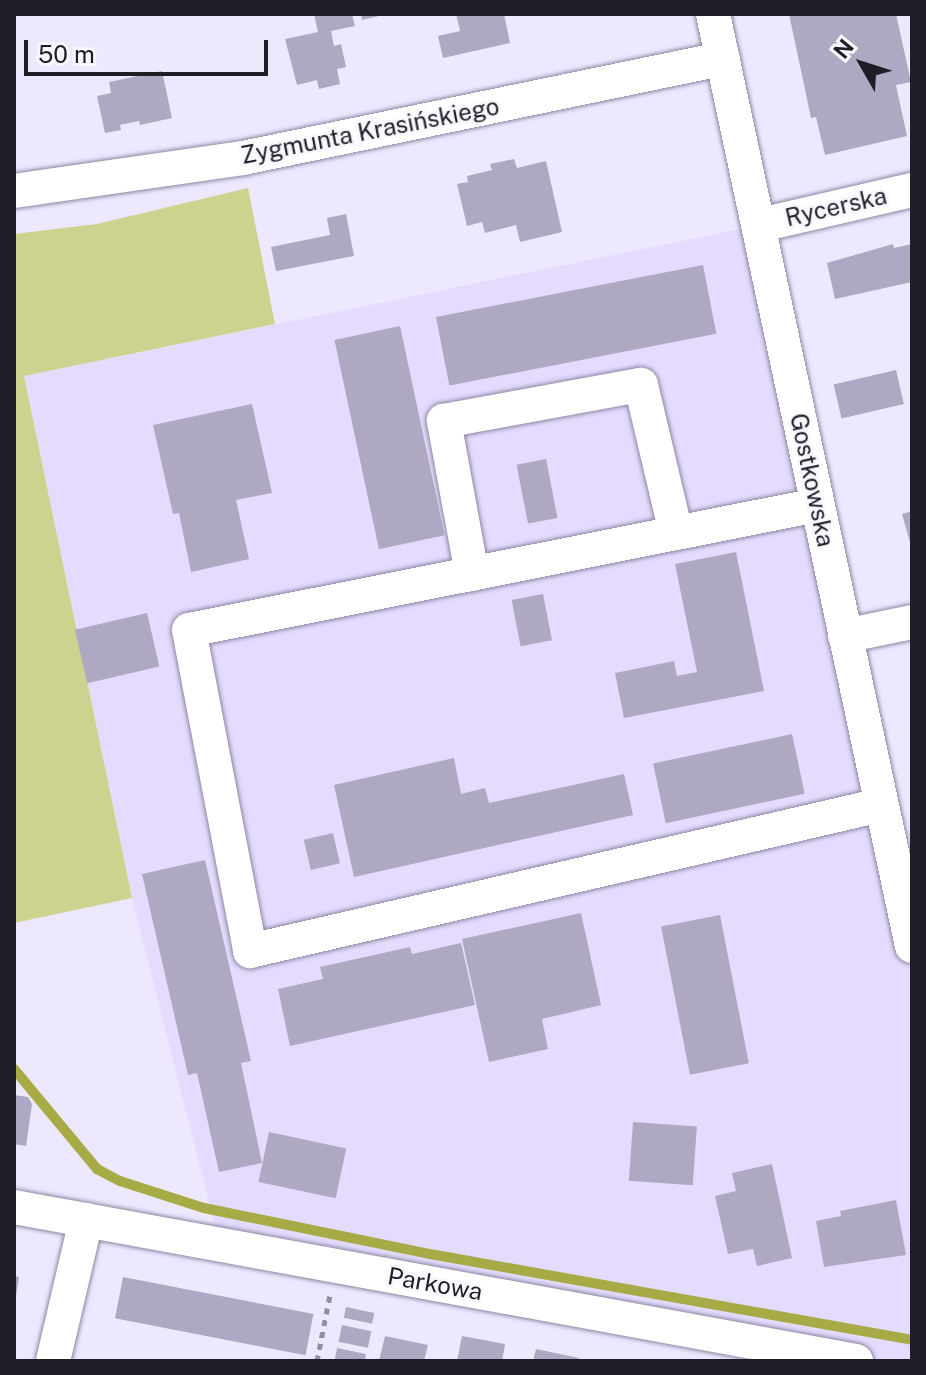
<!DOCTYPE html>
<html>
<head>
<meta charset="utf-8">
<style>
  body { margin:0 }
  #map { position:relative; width:926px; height:1375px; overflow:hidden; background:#eee8ff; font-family:"Public Sans",sans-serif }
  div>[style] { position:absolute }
  .built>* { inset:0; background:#e4dbff }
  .green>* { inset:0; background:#cdd28f }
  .stream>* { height:10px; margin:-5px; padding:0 5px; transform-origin:5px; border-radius:5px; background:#a7ab46 }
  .building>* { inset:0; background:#afa8c3; transform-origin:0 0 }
  .path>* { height:5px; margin-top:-2.5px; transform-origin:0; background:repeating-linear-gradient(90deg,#928d9f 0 6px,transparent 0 12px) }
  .roads { filter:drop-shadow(0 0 2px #8e87a1) drop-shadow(0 0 2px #8e87a1) }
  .minor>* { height:34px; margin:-17px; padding:0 17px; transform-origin:17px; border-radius:17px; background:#fff }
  span { translate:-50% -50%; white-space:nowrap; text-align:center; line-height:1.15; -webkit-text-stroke:6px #faf8fe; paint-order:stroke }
  .street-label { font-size:24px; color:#201d27 }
  .frame { position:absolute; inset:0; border:16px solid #201d27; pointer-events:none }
  .north { position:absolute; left:822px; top:24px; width:80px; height:80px; -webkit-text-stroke:6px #faf8fe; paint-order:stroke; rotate:309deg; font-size:22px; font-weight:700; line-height:32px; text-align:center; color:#201d27 }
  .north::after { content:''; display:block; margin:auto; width:28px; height:36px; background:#201d27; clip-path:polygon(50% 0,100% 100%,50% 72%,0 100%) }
  .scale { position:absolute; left:24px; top:40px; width:244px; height:36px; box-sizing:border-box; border:4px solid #201d27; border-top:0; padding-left:10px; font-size:24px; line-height:28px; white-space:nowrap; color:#201d27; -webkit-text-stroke:6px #faf8fe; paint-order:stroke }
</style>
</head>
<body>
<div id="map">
  <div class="built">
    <i style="clip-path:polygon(760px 225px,912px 946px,912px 1361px,856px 1361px,220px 1245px,132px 898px,24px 376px)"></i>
  </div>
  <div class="green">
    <i style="clip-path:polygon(248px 188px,275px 324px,24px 376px,132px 898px,14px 923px,14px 234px,97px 224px)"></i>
  </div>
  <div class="stream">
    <i style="left:14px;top:1069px;width:130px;rotate:50.3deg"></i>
    <i style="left:97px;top:1169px;width:26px;rotate:28deg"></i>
    <i style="left:120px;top:1181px;width:88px;rotate:17.8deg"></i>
    <i style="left:204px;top:1208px;width:231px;rotate:11.5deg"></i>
    <i style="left:430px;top:1254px;width:490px;rotate:10.1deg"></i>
  </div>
  <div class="building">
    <i style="clip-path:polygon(314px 14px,352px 14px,355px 26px,331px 31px,334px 46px,341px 44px,346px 67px,337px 69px,340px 84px,319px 89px,317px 80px,297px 85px,285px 39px,318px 32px)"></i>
    <i style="clip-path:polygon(361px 14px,383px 14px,383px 15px,362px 20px)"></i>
    <i style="clip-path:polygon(456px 14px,504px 14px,510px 43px,443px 58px,438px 36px,460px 31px)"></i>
    <i style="clip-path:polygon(789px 14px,896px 14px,911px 82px,896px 85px,907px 136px,825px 155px,816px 117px,811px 118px)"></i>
    <i style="clip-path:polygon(162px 71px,172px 118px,140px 125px,139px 121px,120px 125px,121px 130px,105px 133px,97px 96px,111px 93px,109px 82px)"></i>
    <i style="clip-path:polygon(514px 159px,517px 168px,546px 161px,562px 232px,520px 242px,516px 225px,485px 233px,482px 222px,467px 226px,457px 184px,468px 182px,467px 176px,492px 170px,490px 164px)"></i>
    <i style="clip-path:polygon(346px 214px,354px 256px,276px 271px,271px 247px,330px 235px,327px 218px)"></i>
    <i style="clip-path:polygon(893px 244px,894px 248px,912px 244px,912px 282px,835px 299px,827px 263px)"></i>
    <i style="left:703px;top:265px;width:70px;height:272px;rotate:79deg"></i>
    <i style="left:400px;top:326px;width:214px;height:67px;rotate:78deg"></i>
    <i style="left:896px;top:370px;width:35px;height:64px;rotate:77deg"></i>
    <i style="clip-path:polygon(252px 404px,272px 493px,236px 500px,249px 559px,191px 572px,179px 513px,173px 514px,153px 425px)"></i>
    <i style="left:546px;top:459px;width:60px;height:30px;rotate:79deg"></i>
    <i style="clip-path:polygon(912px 511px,912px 546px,911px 546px,902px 514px)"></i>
    <i style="clip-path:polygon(736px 552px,764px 691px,624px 718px,615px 673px,674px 661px,677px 676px,697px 672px,675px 564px)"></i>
    <i style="left:543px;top:594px;width:47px;height:32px;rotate:79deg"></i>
    <i style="left:147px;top:613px;width:55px;height:74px;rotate:77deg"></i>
    <i style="left:792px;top:734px;width:61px;height:142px;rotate:78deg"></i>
    <i style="clip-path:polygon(454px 758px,461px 794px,485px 788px,489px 803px,624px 774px,633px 815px,354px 877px,334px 785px)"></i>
    <i style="left:333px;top:833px;width:31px;height:30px;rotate:77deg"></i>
    <i style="clip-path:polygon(205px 860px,251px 1061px,241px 1063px,262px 1163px,219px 1172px,197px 1073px,188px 1075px,142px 874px)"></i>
    <i style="clip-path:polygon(581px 913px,601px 1005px,542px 1019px,548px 1049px,489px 1062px,462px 939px)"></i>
    <i style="left:720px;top:915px;width:151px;height:60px;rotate:79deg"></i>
    <i style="clip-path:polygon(461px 943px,475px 1005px,290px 1046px,278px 989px,323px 979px,320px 967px,410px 947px,412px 954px)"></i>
    <i style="clip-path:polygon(14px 1095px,28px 1097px,32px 1104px,26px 1146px,14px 1144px)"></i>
    <i style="left:633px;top:1122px;width:64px;height:59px;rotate:4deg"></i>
    <i style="left:269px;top:1132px;width:79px;height:51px;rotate:12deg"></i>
    <i style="clip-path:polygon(772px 1164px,792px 1258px,757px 1266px,753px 1249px,728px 1254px,715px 1196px,736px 1191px,732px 1173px)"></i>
    <i style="clip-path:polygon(896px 1200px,906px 1255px,824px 1267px,816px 1221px,841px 1216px,840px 1211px)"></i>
    <i style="clip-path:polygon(14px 1276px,19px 1277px,16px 1296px,14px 1296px)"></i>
    <i style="left:123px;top:1277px;width:194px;height:42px;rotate:11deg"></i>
    <i style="left:346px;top:1307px;width:29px;height:11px;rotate:12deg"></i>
    <i style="left:342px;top:1325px;width:30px;height:17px;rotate:12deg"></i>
    <i style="clip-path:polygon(385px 1336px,428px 1345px,424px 1361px,379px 1361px)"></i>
    <i style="clip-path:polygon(462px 1336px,505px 1344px,502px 1361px,457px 1361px)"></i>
    <i style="clip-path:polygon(337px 1348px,366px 1354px,365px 1361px,335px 1359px)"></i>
    <i style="clip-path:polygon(536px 1349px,579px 1358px,578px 1361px,533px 1361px)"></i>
  </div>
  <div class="path">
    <i style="left:317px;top:1361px;width:67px;rotate:-78.9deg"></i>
  </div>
  <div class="roads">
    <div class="minor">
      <i style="left:713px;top:14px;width:953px;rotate:77.95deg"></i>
      <i style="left:14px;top:191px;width:231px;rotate:-8.2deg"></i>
      <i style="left:243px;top:158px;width:490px;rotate:-11.7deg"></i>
      <i style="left:760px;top:225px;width:156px;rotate:-13deg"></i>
      <i style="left:817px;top:505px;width:640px;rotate:168.74deg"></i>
      <i style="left:189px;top:630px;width:327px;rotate:79.2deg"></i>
      <i style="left:250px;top:951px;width:648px;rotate:-13.03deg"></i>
      <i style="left:472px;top:574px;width:156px;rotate:-100.4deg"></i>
      <i style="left:444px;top:421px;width:200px;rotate:-10.4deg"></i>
      <i style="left:641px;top:385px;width:152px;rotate:76.7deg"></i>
      <i style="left:845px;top:636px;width:68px;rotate:-11.8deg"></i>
      <i style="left:14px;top:1207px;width:856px;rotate:10.36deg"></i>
      <i style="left:53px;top:1361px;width:145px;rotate:-76.8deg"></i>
    </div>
  </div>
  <div class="street-label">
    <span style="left:370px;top:131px;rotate:-11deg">Zygmunta Krasińskiego</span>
    <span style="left:836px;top:207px;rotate:-13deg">Rycerska</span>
    <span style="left:812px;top:480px;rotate:78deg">Gostkowska</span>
    <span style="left:435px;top:1284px;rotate:10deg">Parkowa</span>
  </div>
  <div class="frame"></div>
  <div class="north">N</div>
  <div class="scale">50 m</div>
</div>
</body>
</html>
